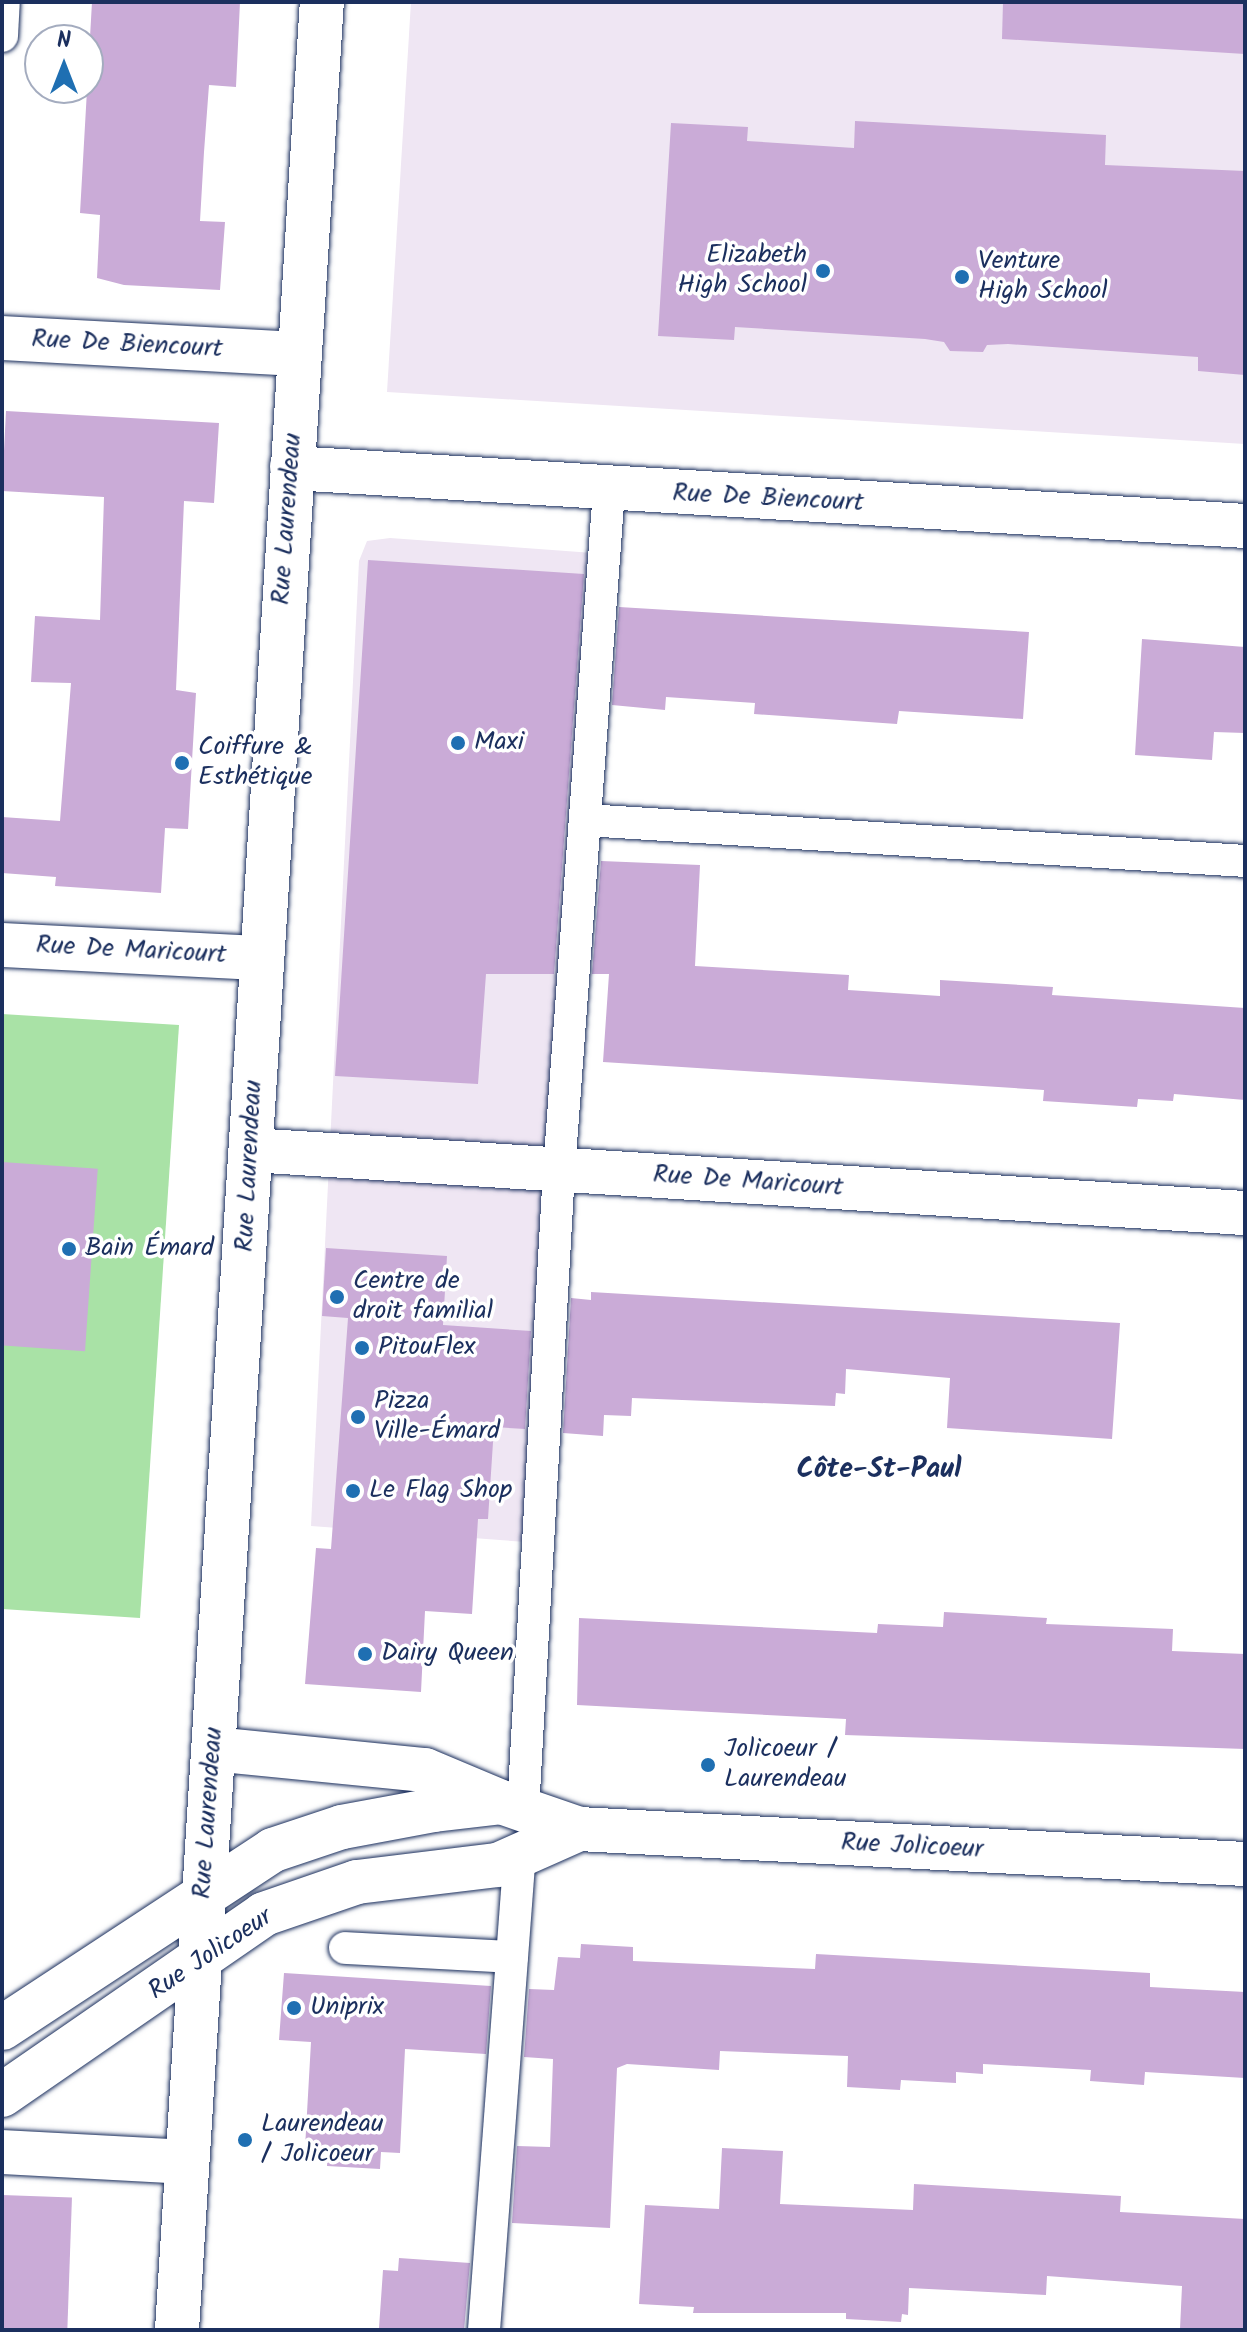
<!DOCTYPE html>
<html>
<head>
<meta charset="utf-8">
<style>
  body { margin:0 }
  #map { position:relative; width:1247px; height:2332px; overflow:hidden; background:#fff; font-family:Kalam,sans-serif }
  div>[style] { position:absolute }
  .built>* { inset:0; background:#efe6f3 }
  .green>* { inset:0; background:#a9e2a6 }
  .building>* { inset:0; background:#caabd7; transform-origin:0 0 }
  .roads { filter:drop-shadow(0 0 2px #1b2f5e) drop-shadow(0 0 2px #1b2f5e) }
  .service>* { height:32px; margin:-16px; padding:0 16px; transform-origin:16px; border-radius:16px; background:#fff }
  .minor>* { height:44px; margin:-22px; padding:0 22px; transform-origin:22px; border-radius:22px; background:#fff }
  .tertiary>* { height:44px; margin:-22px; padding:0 22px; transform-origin:22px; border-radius:22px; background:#fff }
  .dots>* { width:22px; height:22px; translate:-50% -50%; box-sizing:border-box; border:4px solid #fff; border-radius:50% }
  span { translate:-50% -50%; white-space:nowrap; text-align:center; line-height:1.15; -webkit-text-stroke:7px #fff; paint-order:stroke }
  .poi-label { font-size:26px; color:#1b2f5e }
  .right { translate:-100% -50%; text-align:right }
  .left { translate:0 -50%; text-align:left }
  .street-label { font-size:26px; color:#1b2f5e }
  .neighbourhood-label { font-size:28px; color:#1b2f5e; font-weight:700 }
  .frame { position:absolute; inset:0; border:4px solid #1b2f5e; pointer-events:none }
  .north { position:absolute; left:24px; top:24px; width:80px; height:80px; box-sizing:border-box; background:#fff; border:2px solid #a4acbf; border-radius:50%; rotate:0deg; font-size:22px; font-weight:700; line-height:32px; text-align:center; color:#1b2f5e }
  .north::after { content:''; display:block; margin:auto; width:28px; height:36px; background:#1f6fb2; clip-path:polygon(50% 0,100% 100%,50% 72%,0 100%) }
</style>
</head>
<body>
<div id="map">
  <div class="built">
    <i style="clip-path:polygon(411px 2px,1245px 2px,1245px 444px,387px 392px)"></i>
    <i style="clip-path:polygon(390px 538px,593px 553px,526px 1542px,311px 1526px,359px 561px,367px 541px)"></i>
  </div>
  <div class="green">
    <i style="clip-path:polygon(2px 1014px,179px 1025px,140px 1618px,2px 1609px)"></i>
  </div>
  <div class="building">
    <i style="clip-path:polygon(92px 2px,240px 2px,236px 87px,209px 85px,204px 152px,200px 221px,225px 222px,220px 290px,124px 285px,97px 278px,100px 215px,80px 213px)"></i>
    <i style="clip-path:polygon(1003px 2px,1245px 2px,1245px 54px,1002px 39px)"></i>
    <i style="clip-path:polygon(855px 121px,1106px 135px,1105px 165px,1245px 171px,1245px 375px,1198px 371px,1198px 357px,1008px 344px,987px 345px,983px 352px,950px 351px,944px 342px,925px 339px,735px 327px,734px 340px,658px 336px,671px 123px,748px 127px,747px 141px,854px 148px)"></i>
    <i style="clip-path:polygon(6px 411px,219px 423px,214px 503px,184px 501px,176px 690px,196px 693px,188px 829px,165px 828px,161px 893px,55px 886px,56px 877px,2px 873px,2px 817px,60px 821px,71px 683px,31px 682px,35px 616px,100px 620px,104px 497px,2px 491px)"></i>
    <i style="clip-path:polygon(368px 560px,584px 574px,554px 974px,486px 974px,478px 1084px,335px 1076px)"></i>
    <i style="clip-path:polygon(619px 607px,1029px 632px,1023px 719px,899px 711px,897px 724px,754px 714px,755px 703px,666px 697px,665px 710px,612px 705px)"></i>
    <i style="clip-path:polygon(1142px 639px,1245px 647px,1245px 733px,1214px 732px,1212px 760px,1135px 755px)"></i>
    <i style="clip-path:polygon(601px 861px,700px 865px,695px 966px,849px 975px,848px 990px,940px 996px,940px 980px,1053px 987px,1052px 995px,1245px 1008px,1245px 1100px,1174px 1094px,1173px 1101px,1138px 1099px,1137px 1107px,1043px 1101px,1044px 1090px,603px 1062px,609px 974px,592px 974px)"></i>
    <i style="left:2px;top:1162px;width:96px;height:183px;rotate:4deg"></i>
    <i style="clip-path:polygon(326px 1248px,447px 1256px,443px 1325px,531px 1331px,525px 1429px,494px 1427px,488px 1519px,478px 1519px,472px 1614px,425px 1611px,421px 1692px,305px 1684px,316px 1548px,331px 1549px,348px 1318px,322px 1316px)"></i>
    <i style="clip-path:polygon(591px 1292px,1120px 1323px,1112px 1439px,947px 1428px,950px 1378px,846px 1369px,845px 1394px,836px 1393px,835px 1406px,632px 1398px,631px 1416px,604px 1415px,603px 1436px,563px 1433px,571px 1298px,591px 1300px)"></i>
    <i style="clip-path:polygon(944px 1612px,1047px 1618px,1046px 1624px,1173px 1629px,1172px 1651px,1245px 1654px,1245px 1749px,845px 1735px,846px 1719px,577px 1705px,579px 1618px,877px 1633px,878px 1624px,943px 1627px)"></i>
    <i style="clip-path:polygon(581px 1944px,633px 1947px,633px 1961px,815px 1969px,816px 1954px,1150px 1973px,1150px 1987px,1245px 1992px,1245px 2078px,1145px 2072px,1144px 2085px,1090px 2081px,1091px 2070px,983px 2064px,983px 2074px,956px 2072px,956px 2083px,901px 2080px,900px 2090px,847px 2087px,848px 2056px,720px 2051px,719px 2070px,627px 2064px,617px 2068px,610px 2228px,512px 2223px,517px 2146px,550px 2147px,553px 2059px,524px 2057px,529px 1989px,554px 1990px,558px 1957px,580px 1958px)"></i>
    <i style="clip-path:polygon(284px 1973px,491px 1986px,486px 2054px,405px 2049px,400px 2153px,381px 2152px,380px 2169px,327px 2166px,328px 2149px,305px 2148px,311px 2042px,279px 2040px)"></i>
    <i style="clip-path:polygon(722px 2148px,783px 2151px,780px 2204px,913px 2210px,914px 2184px,1121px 2196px,1120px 2212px,1245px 2219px,1245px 2330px,1180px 2329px,1182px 2286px,1047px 2276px,1046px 2295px,909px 2288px,908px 2315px,902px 2314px,901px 2322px,846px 2319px,846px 2313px,693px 2313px,694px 2307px,639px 2304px,645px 2205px,719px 2209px)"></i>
    <i style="left:2px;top:2195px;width:70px;height:135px;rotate:2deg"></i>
    <i style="clip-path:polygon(399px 2258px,470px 2263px,464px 2330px,379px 2328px,383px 2270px,398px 2271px)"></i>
  </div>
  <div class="roads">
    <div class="service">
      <i style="left:2px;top:36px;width:34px;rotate:-87deg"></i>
      <i style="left:585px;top:820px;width:661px;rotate:3.55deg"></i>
      <i style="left:523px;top:1810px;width:640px;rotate:-86.78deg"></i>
      <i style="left:559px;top:1171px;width:683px;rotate:-85.8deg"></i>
      <i style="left:345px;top:1948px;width:167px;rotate:3.1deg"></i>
      <i style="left:484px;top:2330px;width:476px;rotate:-85.7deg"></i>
    </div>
    <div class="minor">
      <i style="left:2px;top:338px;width:297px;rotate:3.1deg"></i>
      <i style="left:292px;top:468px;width:955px;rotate:3.48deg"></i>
      <i style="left:2px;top:945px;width:259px;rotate:2.9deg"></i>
      <i style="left:251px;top:1150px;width:996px;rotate:3.63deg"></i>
      <i style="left:213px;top:1749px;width:213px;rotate:5.7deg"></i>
      <i style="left:425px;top:1770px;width:82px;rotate:22.8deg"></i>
      <i style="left:2px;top:2152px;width:183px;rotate:3.1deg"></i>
      <i style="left:177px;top:2330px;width:2333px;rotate:-86.44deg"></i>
    </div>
    <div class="tertiary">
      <i style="left:2px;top:2028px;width:324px;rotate:-33.3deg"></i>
      <i style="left:273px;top:1850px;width:73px;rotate:-18.4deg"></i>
      <i style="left:342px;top:1827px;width:94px;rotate:-10.5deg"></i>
      <i style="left:434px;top:1810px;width:67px;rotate:-6.8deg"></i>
      <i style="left:501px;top:1802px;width:83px;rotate:19.1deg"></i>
      <i style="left:579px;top:1829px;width:667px;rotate:3.01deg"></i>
      <i style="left:2px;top:2095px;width:318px;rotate:-34.6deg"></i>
      <i style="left:264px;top:1914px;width:98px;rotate:-19deg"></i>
      <i style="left:357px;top:1882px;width:142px;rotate:-6.9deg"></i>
      <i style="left:498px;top:1865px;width:89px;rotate:-24deg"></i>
    </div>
  </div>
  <div class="dots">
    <i style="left:823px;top:271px;background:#1f6fb2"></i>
    <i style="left:962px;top:277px;background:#1f6fb2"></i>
    <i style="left:458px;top:743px;background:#1f6fb2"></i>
    <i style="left:182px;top:763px;background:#1f6fb2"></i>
    <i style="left:69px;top:1249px;background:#1f6fb2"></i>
    <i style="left:337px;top:1297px;background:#1f6fb2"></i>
    <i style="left:362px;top:1348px;background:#1f6fb2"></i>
    <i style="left:358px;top:1417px;background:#1f6fb2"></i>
    <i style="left:353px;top:1491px;background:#1f6fb2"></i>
    <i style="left:365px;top:1654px;background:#1f6fb2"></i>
    <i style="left:708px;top:1765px;background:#1f6fb2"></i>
    <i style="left:294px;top:2008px;background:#1f6fb2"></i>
    <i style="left:245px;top:2140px;background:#1f6fb2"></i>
  </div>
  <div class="poi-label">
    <span class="right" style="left:807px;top:271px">Elizabeth<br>High School</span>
    <span class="left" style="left:978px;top:277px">Venture<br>High School</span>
    <span class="left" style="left:474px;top:743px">Maxi</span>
    <span class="left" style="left:198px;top:763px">Coiffure &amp;<br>Esthétique</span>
    <span class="left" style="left:85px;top:1249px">Bain Émard</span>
    <span class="left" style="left:353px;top:1297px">Centre de<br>droit familial</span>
    <span class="left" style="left:378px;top:1348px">PitouFlex</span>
    <span class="left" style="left:374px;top:1417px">Pizza<br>Ville-Émard</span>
    <span class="left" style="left:369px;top:1491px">Le Flag Shop</span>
    <span class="left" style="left:381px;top:1654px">Dairy Queen</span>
    <span class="left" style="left:724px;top:1765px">Jolicoeur /<br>Laurendeau</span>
    <span class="left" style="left:310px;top:2008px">Uniprix</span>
    <span class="left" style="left:261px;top:2140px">Laurendeau<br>/ Jolicoeur</span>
  </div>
  <div class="street-label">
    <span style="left:127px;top:345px;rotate:3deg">Rue De Biencourt</span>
    <span style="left:768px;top:499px;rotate:3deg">Rue De Biencourt</span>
    <span style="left:288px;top:519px;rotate:-86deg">Rue Laurendeau</span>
    <span style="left:131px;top:951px;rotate:3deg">Rue De Maricourt</span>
    <span style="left:250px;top:1166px;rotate:-87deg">Rue Laurendeau</span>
    <span style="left:748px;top:1182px;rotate:4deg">Rue De Maricourt</span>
    <span style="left:209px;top:1813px;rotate:-86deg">Rue Laurendeau</span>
    <span style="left:912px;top:1847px;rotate:3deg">Rue Jolicoeur</span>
    <span style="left:211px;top:1955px;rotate:-34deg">Rue Jolicoeur</span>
  </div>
  <div class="neighbourhood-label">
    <span style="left:879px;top:1470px">Côte-St-Paul</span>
  </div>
  <div class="frame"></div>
  <div class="north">N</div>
</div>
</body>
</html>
